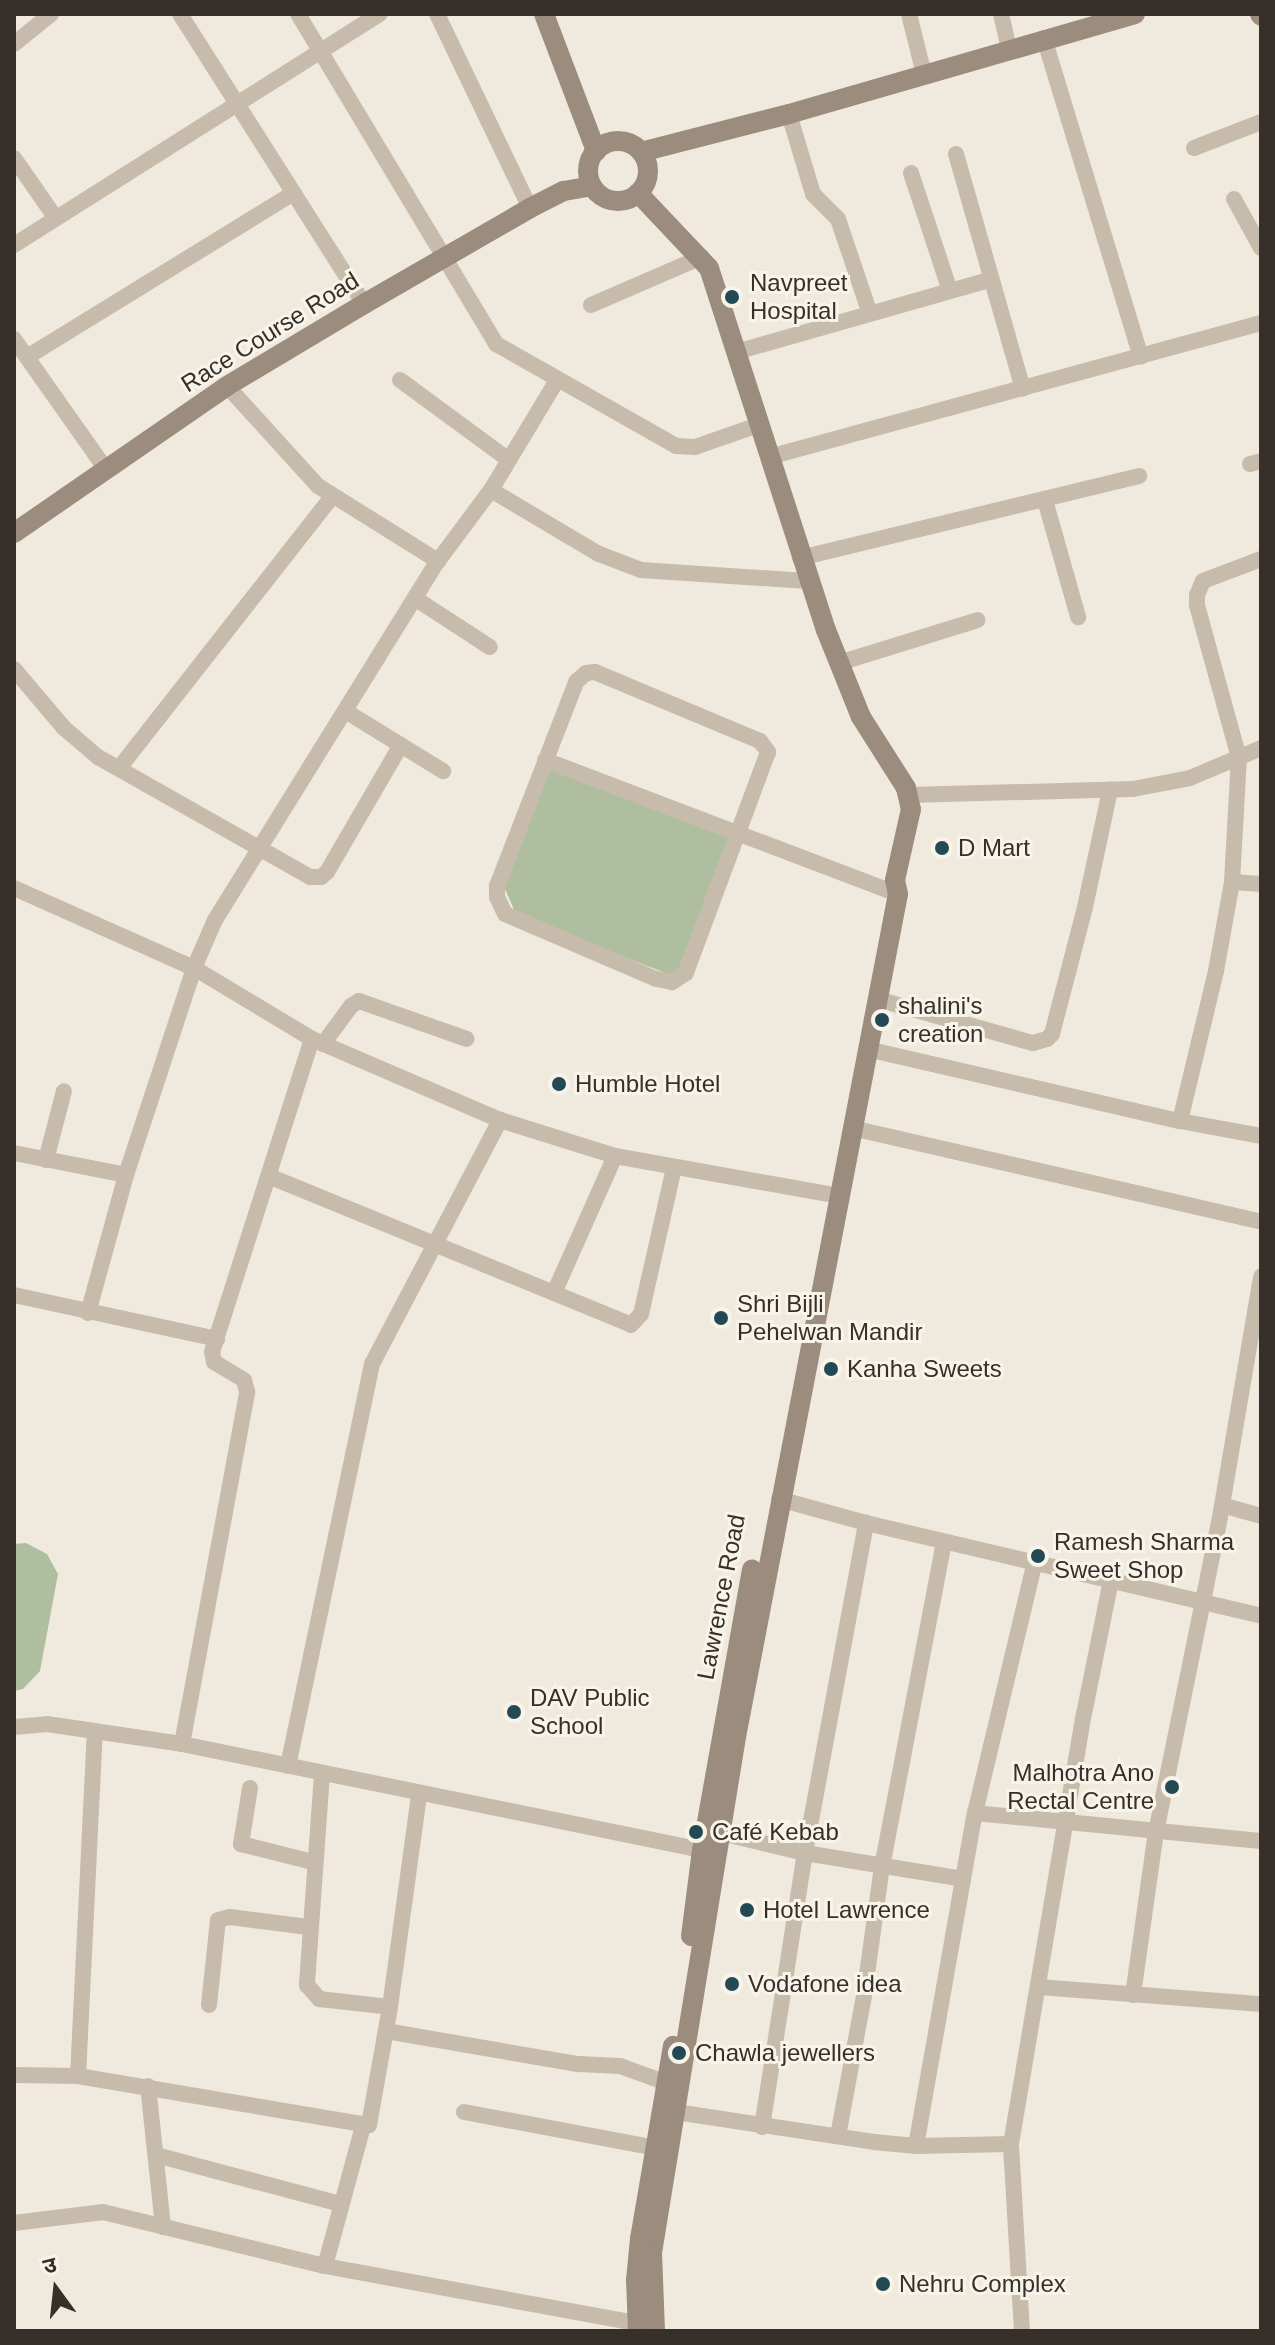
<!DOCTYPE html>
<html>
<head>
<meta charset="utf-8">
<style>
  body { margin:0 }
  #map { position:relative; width:1275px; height:2345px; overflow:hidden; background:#f0eade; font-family:Helvetica,"Noto Sans Devanagari",sans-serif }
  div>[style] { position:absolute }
  .green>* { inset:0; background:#b0bea0 }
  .street>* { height:16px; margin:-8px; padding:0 8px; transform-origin:8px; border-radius:8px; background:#c7bcab }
  .secondary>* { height:20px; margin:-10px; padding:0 10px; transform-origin:10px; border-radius:10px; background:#9b8c7d }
  .secondary>.ring { margin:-10px; padding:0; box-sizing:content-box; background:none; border:20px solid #9b8c7d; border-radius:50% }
  .dots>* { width:22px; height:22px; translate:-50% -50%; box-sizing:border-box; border:4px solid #f8f4ea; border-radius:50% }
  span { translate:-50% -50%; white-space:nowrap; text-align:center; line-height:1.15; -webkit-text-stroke:6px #f8f4ea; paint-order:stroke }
  .poi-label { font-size:24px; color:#362f2a }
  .left { translate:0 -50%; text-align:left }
  .right { translate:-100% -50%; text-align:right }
  .street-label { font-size:24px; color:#362f2a }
  .frame { position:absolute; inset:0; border:16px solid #362f2a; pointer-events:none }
  .north { position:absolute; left:16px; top:2249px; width:80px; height:80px; -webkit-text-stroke:6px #f8f4ea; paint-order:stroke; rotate:345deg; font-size:22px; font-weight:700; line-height:32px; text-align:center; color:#362f2a }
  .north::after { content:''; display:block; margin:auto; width:28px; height:36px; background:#362f2a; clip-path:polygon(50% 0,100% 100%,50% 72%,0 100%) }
</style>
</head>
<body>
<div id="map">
  <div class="green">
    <i style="clip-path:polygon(549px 769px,729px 836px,676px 977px,517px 916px,504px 887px)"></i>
    <i style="clip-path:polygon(26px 1543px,47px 1554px,58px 1574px,40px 1671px,23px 1689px,14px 1691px,14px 1544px)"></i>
  </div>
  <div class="street">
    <i style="left:180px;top:14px;width:343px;rotate:57.6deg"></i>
    <i style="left:298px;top:14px;width:385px;rotate:59deg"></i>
    <i style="left:496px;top:344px;width:207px;rotate:29.5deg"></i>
    <i style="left:676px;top:446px;width:19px;rotate:3deg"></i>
    <i style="left:695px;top:447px;width:67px;rotate:-19.2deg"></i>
    <i style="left:437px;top:14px;width:215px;rotate:64.4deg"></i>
    <i style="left:909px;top:14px;width:62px;rotate:76deg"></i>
    <i style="left:1001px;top:14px;width:36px;rotate:77deg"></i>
    <i style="left:1044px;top:38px;width:333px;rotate:73.1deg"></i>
    <i style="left:14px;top:44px;width:48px;rotate:-39deg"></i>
    <i style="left:789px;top:114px;width:84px;rotate:73.3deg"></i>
    <i style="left:813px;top:194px;width:35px;rotate:45deg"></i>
    <i style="left:838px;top:219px;width:100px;rotate:71.4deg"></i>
    <i style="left:1194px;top:148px;width:72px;rotate:-21.2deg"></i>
    <i style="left:956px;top:154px;width:244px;rotate:74.1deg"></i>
    <i style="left:14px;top:158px;width:72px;rotate:55.2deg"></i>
    <i style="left:911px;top:173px;width:124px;rotate:71.7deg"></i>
    <i style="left:1234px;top:199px;width:56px;rotate:61.1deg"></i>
    <i style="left:14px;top:245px;width:433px;rotate:-32.3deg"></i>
    <i style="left:591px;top:305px;width:121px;rotate:-23.4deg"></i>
    <i style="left:14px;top:339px;width:158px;rotate:54.8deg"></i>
    <i style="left:736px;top:352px;width:263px;rotate:-15.9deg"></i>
    <i style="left:27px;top:357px;width:313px;rotate:-31.6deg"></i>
    <i style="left:400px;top:380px;width:135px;rotate:36.3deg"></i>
    <i style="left:227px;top:386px;width:135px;rotate:47.7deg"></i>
    <i style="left:318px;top:486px;width:142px;rotate:32deg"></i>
    <i style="left:769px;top:457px;width:510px;rotate:-15.24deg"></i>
    <i style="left:1250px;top:464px;width:11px;rotate:-15deg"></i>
    <i style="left:491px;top:490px;width:126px;rotate:30.7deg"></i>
    <i style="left:599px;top:554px;width:45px;rotate:20.9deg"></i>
    <i style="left:641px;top:570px;width:167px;rotate:3.8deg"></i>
    <i style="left:1045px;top:500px;width:122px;rotate:74.2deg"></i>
    <i style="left:800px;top:558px;width:349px;rotate:-13.6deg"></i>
    <i style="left:416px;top:599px;width:88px;rotate:33deg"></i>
    <i style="left:839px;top:663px;width:145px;rotate:-17.2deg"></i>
    <i style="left:14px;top:669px;width:77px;rotate:49.7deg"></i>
    <i style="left:64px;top:728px;width:45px;rotate:40.5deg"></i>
    <i style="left:98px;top:757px;width:244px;rotate:29.5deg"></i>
    <i style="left:310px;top:877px;width:11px"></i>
    <i style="left:321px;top:877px;width:8px;rotate:-40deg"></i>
    <i style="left:327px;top:872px;width:147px;rotate:-59.8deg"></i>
    <i style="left:595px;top:672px;width:179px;rotate:22.7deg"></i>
    <i style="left:760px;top:741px;width:14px;rotate:54deg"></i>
    <i style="left:768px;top:752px;width:236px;rotate:110.4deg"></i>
    <i style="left:686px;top:973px;width:17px;rotate:147deg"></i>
    <i style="left:672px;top:982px;width:16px;rotate:-169deg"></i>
    <i style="left:656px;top:979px;width:164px;rotate:-156.7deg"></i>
    <i style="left:505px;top:914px;width:19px;rotate:-115deg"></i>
    <i style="left:497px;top:897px;width:11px;rotate:-90deg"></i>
    <i style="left:497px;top:886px;width:219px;rotate:-68.8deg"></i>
    <i style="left:576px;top:682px;width:13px;rotate:-42deg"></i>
    <i style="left:586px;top:673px;width:9px;rotate:-6deg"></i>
    <i style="left:347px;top:712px;width:113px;rotate:31.6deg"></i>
    <i style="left:545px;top:760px;width:378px;rotate:20.8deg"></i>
    <i style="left:120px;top:767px;width:343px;rotate:-51.9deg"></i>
    <i style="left:908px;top:795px;width:225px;rotate:-1.5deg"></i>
    <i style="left:1133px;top:789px;width:58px;rotate:-10.9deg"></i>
    <i style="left:1190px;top:778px;width:77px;rotate:-22.9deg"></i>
    <i style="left:1232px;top:882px;width:29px;rotate:4deg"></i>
    <i style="left:14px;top:888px;width:197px;rotate:24deg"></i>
    <i style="left:194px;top:968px;width:138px;rotate:31deg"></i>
    <i style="left:312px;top:1039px;width:205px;rotate:23.3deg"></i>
    <i style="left:500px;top:1120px;width:121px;rotate:17.4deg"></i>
    <i style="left:615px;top:1156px;width:216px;rotate:10.1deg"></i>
    <i style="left:877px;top:999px;width:162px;rotate:15.8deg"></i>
    <i style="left:1033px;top:1043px;width:15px;rotate:-16deg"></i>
    <i style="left:1047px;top:1039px;width:7px;rotate:-45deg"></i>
    <i style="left:1052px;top:1034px;width:131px;rotate:-75.4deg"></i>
    <i style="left:1085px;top:907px;width:120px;rotate:-77.9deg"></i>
    <i style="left:323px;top:1044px;width:47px;rotate:-53.6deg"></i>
    <i style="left:351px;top:1006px;width:9px;rotate:-32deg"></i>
    <i style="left:359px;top:1001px;width:114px;rotate:19.4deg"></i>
    <i style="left:867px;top:1049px;width:321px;rotate:13deg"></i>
    <i style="left:1180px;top:1121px;width:82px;rotate:10.5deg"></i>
    <i style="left:1180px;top:1121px;width:154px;rotate:-76.5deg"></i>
    <i style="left:1216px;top:971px;width:90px;rotate:-79.8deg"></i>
    <i style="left:1232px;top:882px;width:124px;rotate:-86.8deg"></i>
    <i style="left:1239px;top:758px;width:159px;rotate:-105.4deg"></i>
    <i style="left:1197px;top:605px;width:10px;rotate:-90deg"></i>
    <i style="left:1197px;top:595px;width:15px;rotate:-67deg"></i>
    <i style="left:1203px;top:581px;width:62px;rotate:-20.8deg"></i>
    <i style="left:852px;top:1128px;width:420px;rotate:12.9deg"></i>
    <i style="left:14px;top:1153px;width:114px;rotate:11.1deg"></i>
    <i style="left:46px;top:1160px;width:71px;rotate:-75.4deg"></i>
    <i style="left:271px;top:1177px;width:389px;rotate:22.3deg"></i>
    <i style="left:631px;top:1325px;width:15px;rotate:-48deg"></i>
    <i style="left:641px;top:1314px;width:150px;rotate:-77.3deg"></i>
    <i style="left:554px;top:1293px;width:150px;rotate:-66deg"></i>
    <i style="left:14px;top:1295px;width:208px;rotate:12.2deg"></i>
    <i style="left:88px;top:1313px;width:143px;rotate:-74.6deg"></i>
    <i style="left:126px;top:1175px;width:218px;rotate:-71.8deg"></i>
    <i style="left:194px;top:968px;width:52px;rotate:-66.4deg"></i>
    <i style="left:215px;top:920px;width:423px;rotate:-58.2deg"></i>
    <i style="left:438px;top:561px;width:89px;rotate:-53.3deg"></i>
    <i style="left:491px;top:490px;width:128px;rotate:-59deg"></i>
    <i style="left:779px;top:1499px;width:90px;rotate:15.4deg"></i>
    <i style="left:866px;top:1523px;width:406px;rotate:13.2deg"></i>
    <i style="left:1222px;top:1505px;width:41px;rotate:15.8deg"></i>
    <i style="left:14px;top:1727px;width:33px;rotate:-5deg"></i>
    <i style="left:47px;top:1724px;width:136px;rotate:8.4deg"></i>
    <i style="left:182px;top:1744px;width:531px;rotate:11.52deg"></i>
    <i style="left:182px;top:1744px;width:358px;rotate:-79.5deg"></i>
    <i style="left:247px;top:1392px;width:12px;rotate:-104deg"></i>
    <i style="left:244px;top:1380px;width:35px;rotate:-149deg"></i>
    <i style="left:214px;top:1362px;width:10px;rotate:-101deg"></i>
    <i style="left:212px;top:1352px;width:329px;rotate:-72.3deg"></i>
    <i style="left:288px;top:1766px;width:411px;rotate:-78.2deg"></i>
    <i style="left:372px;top:1364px;width:276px;rotate:-62.3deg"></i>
    <i style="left:322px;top:1774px;width:212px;rotate:94.1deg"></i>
    <i style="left:307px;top:1985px;width:18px;rotate:49deg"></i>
    <i style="left:319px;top:1999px;width:71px;rotate:6.4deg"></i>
    <i style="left:250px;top:1788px;width:57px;rotate:99.1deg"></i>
    <i style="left:241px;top:1844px;width:74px;rotate:14deg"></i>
    <i style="left:975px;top:1813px;width:287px;rotate:5.6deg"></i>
    <i style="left:721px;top:1833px;width:86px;rotate:13.4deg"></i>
    <i style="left:805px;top:1853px;width:160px;rotate:9.3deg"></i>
    <i style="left:1039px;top:1987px;width:223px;rotate:4.4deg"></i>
    <i style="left:1133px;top:1995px;width:165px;rotate:-82deg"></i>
    <i style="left:1156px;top:1832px;width:321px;rotate:-78.5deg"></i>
    <i style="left:1220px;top:1517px;width:244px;rotate:-80.3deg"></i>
    <i style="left:209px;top:2005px;width:85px;rotate:-84deg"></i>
    <i style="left:218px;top:1920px;width:12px;rotate:-14deg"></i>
    <i style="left:230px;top:1917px;width:79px;rotate:7.3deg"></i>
    <i style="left:386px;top:2031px;width:195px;rotate:9.8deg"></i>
    <i style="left:578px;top:2064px;width:42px;rotate:2.7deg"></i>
    <i style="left:620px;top:2066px;width:50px;rotate:19.9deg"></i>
    <i style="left:14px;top:2075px;width:64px;rotate:0.9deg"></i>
    <i style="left:78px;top:2076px;width:295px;rotate:9.6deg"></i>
    <i style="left:369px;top:2125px;width:120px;rotate:-79.9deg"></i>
    <i style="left:390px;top:2007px;width:214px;rotate:-82.2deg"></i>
    <i style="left:78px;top:2076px;width:345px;rotate:-87.2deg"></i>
    <i style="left:148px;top:2086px;width:142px;rotate:83.9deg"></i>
    <i style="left:464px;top:2112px;width:207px;rotate:10.6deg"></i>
    <i style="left:676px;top:2112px;width:200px;rotate:8.6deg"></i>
    <i style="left:874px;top:2142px;width:42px;rotate:5.4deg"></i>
    <i style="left:916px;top:2146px;width:95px;rotate:-1.2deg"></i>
    <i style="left:762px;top:2127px;width:277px;rotate:-81.1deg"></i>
    <i style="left:805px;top:1853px;width:336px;rotate:-79.5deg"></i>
    <i style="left:838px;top:2136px;width:142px;rotate:-79.5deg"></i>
    <i style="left:864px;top:1996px;width:130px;rotate:-82.1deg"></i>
    <i style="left:882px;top:1867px;width:331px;rotate:-79.2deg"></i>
    <i style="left:916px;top:2146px;width:338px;rotate:-80deg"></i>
    <i style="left:975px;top:1813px;width:259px;rotate:-76.6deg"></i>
    <i style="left:156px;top:2155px;width:190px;rotate:14.9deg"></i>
    <i style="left:14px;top:2223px;width:90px;rotate:-7deg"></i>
    <i style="left:103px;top:2212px;width:228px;rotate:13.7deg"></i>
    <i style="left:325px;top:2266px;width:328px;rotate:10.4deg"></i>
    <i style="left:325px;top:2266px;width:145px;rotate:-74.8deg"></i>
    <i style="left:1022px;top:2331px;width:187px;rotate:-93.4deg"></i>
    <i style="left:1011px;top:2144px;width:436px;rotate:-80.4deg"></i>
    <i style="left:1084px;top:1714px;width:137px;rotate:-78.6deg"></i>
  </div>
  <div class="secondary">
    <i style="left:544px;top:14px;width:147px;rotate:69.2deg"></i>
    <i style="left:1260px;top:14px;width:2px;rotate:63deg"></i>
    <i class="ring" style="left:588px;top:141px;width:40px;height:40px"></i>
    <i style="left:641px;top:152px;width:153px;rotate:-14.4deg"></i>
    <i style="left:789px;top:114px;width:360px;rotate:-16.1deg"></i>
    <i style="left:638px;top:193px;width:103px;rotate:46.6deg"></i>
    <i style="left:709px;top:268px;width:380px;rotate:72.1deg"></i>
    <i style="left:826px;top:630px;width:94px;rotate:68.1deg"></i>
    <i style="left:861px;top:717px;width:84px;rotate:57.6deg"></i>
    <i style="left:906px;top:788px;width:22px;rotate:77deg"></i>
    <i style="left:911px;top:809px;width:73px;rotate:102.7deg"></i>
    <i style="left:895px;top:880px;width:14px;rotate:78deg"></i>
    <i style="left:898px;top:894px;width:858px;rotate:100.88deg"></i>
    <i style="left:736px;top:1737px;width:523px;rotate:99.25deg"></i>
    <i style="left:652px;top:2253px;width:78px;rotate:87.8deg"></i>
    <i style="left:14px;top:533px;width:259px;rotate:-34.6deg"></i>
    <i style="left:227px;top:386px;width:160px;rotate:-30.9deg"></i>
    <i style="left:364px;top:304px;width:192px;rotate:-30deg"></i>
    <i style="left:530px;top:208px;width:38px;rotate:-27deg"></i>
    <i style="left:564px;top:191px;width:28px;rotate:-10deg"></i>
    <i style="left:691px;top:1936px;width:87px;rotate:-82.7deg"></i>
    <i style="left:702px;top:1850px;width:285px;rotate:-79.9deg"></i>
    <i style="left:638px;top:2331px;width:51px;rotate:-92.2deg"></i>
    <i style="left:636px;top:2280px;width:41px;rotate:-84.4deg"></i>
    <i style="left:640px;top:2239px;width:196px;rotate:-80.3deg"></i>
  </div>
  <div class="dots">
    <i style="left:732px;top:297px;background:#234a54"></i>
    <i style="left:942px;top:848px;background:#234a54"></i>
    <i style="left:882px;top:1020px;background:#234a54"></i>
    <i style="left:559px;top:1084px;background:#234a54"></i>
    <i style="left:721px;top:1318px;background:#234a54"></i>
    <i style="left:831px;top:1369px;background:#234a54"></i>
    <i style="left:1038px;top:1556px;background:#234a54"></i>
    <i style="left:514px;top:1712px;background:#234a54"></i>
    <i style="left:1172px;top:1787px;background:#234a54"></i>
    <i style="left:696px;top:1832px;background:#234a54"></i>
    <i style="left:747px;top:1910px;background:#234a54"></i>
    <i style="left:732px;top:1984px;background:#234a54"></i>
    <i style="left:679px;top:2053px;background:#234a54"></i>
    <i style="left:883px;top:2284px;background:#234a54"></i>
  </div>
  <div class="poi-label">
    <span class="left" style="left:750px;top:297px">Navpreet<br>Hospital</span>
    <span class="left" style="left:958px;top:848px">D Mart</span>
    <span class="left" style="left:898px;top:1020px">shalini's<br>creation</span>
    <span class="left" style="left:575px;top:1084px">Humble Hotel</span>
    <span class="left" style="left:737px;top:1318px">Shri Bijli<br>Pehelwan Mandir</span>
    <span class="left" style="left:847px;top:1369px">Kanha Sweets</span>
    <span class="left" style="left:1054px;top:1556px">Ramesh Sharma<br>Sweet Shop</span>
    <span class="left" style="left:530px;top:1712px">DAV Public<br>School</span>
    <span class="right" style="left:1154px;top:1787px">Malhotra Ano<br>Rectal Centre</span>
    <span class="left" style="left:712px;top:1832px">Café Kebab</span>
    <span class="left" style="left:763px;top:1910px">Hotel Lawrence</span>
    <span class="left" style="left:748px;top:1984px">Vodafone idea</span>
    <span class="left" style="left:695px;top:2053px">Chawla jewellers</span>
    <span class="left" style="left:899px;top:2284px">Nehru Complex</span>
  </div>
  <div class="street-label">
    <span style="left:270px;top:332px;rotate:-32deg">Race Course Road</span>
    <span style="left:721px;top:1597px;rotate:-79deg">Lawrence Road</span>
  </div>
  <div class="frame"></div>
  <div class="north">उ</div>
</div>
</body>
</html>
